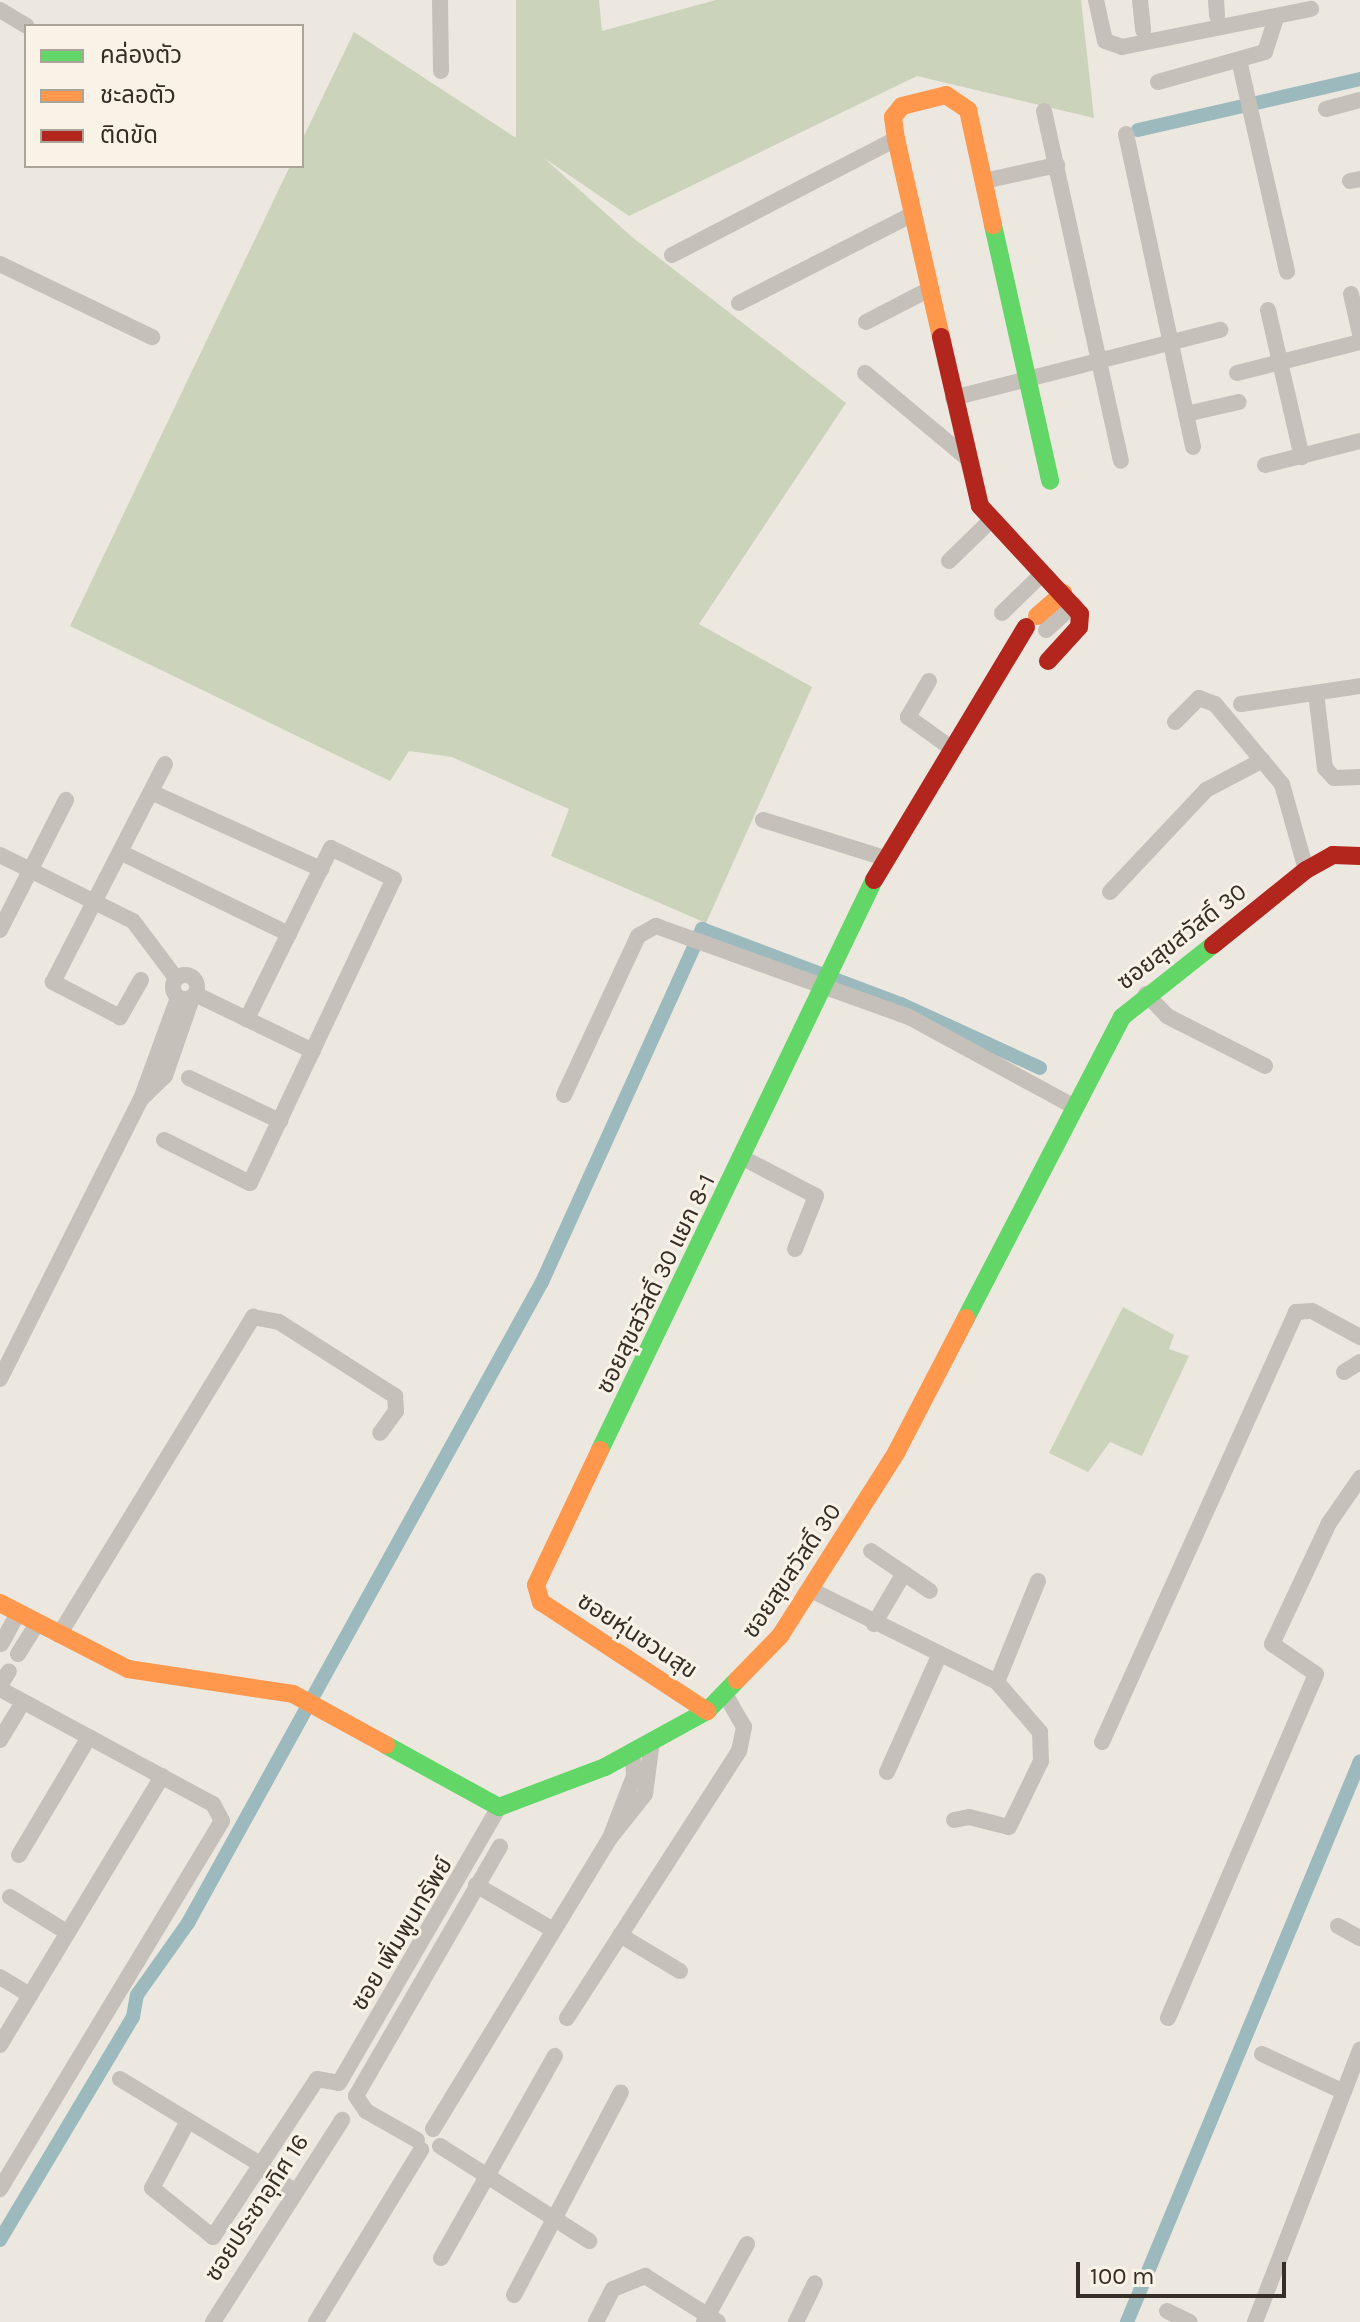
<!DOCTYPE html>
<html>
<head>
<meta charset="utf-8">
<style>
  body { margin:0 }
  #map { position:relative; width:1360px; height:2322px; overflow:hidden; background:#ece8e0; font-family:Karla,"Noto Sans Thai",sans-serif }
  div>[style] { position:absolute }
  .green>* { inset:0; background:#cbd3ba }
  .canal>* { height:14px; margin:-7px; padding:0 7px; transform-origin:7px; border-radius:7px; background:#9cbabe }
  .street>* { height:16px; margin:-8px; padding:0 8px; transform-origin:8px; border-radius:8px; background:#c5c0b9 }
  .street>.ring { margin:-8px; padding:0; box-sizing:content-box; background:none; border:16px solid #c5c0b9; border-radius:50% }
  .fast>* { height:18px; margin:-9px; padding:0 9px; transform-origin:9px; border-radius:9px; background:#63d668 }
  .slow>* { height:18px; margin:-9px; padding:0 9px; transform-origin:9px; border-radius:9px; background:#ff974d }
  .jam>* { height:18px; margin:-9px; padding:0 9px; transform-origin:9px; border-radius:9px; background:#b3261e }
  span { translate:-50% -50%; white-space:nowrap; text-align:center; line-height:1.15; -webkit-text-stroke:6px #f9f3e7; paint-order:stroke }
  .street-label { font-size:24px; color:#362d27 }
  .legend { position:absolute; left:24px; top:24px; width:280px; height:144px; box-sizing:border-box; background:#f9f3e7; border:2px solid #aba49a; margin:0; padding:10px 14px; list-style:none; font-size:24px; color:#362d27 }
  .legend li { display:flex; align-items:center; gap:16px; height:40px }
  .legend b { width:40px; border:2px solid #aba49a }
  .scale { position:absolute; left:1076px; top:2262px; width:210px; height:36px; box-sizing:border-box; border:4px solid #362d27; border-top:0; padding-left:10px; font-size:24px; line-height:28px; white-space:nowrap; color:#362d27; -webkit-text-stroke:6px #f9f3e7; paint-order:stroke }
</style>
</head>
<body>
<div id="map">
  <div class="green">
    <i style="clip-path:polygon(516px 0,599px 0,602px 31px,716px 0,1081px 0,1094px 118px,917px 76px,629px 216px,544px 158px,632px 237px,846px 403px,699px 624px,812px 687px,706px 923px,551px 856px,569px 809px,452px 757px,409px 751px,390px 781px,70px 626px,290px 166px,302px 166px,302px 140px,354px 32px,516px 138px)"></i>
    <i style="clip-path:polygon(1123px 1307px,1174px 1335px,1169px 1349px,1189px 1356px,1142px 1456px,1110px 1442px,1088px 1472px,1049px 1453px)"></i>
  </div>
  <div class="canal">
    <i style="left:1138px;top:130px;width:228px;rotate:-12.9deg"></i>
    <i style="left:0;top:2240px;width:260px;rotate:-59.2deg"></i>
    <i style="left:133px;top:2017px;width:22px;rotate:-80deg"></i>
    <i style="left:137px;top:1995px;width:88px;rotate:-54.7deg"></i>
    <i style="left:188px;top:1923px;width:732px;rotate:-61.09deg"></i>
    <i style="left:542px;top:1282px;width:388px;rotate:-65.6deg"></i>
    <i style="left:702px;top:929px;width:213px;rotate:20.7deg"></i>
    <i style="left:901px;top:1004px;width:153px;rotate:24.7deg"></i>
    <i style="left:1127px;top:2322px;width:607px;rotate:-67.45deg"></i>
  </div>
  <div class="street">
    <i style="left:440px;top:0;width:71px;rotate:89.2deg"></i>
    <i style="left:1096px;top:0;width:42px;rotate:77.6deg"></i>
    <i style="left:1105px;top:41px;width:18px;rotate:19deg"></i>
    <i style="left:1122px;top:47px;width:193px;rotate:-11.4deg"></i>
    <i style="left:1140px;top:0;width:30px;rotate:84deg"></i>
    <i style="left:1216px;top:0;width:16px;rotate:86deg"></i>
    <i style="left:0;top:10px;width:31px;rotate:31deg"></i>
    <i style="left:1239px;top:60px;width:217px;rotate:77.2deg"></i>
    <i style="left:1158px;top:82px;width:111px;rotate:-15.7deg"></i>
    <i style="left:1265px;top:52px;width:38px;rotate:-72deg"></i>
    <i style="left:1326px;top:109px;width:35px;rotate:-15deg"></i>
    <i style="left:1044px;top:111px;width:358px;rotate:77.6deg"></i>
    <i style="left:1126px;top:134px;width:320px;rotate:77.9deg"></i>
    <i style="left:984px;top:181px;width:75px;rotate:-12.4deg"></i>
    <i style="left:1350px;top:181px;width:10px;rotate:-11deg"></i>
    <i style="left:672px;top:255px;width:252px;rotate:-27.4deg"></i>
    <i style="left:0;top:264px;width:169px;rotate:25.7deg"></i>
    <i style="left:1351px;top:294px;width:41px;rotate:77.3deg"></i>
    <i style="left:739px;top:303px;width:193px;rotate:-27.1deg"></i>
    <i style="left:1268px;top:310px;width:151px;rotate:77deg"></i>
    <i style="left:866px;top:322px;width:70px;rotate:-27.3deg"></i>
    <i style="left:865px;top:373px;width:134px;rotate:39.9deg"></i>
    <i style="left:1237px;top:373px;width:127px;rotate:-14.1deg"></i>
    <i style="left:953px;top:398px;width:276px;rotate:-14.3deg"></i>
    <i style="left:1186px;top:414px;width:54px;rotate:-12.8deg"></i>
    <i style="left:1265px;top:465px;width:98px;rotate:-14.2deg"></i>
    <i style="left:949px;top:561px;width:57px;rotate:-44.3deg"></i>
    <i style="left:1002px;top:613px;width:56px;rotate:-44.3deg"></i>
    <i style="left:1046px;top:630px;width:38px;rotate:-42deg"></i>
    <i style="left:929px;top:681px;width:42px;rotate:120.3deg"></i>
    <i style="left:908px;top:717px;width:53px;rotate:35.8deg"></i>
    <i style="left:1316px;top:693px;width:76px;rotate:83.2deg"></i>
    <i style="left:1325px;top:768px;width:13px;rotate:48deg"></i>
    <i style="left:1334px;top:778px;width:26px;rotate:-2deg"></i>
    <i style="left:1241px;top:704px;width:120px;rotate:-8.6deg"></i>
    <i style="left:1175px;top:722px;width:34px;rotate:-45deg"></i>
    <i style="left:1199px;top:698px;width:17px;rotate:21deg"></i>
    <i style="left:1215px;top:704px;width:104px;rotate:50.1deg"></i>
    <i style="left:1282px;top:784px;width:89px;rotate:74.4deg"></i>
    <i style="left:151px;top:792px;width:187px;rotate:24.4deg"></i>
    <i style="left:763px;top:820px;width:127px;rotate:17.4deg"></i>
    <i style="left:120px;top:852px;width:188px;rotate:25.9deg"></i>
    <i style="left:0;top:855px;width:148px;rotate:26.4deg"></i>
    <i style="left:133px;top:921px;width:71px;rotate:53deg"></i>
    <i style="left:1110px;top:892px;width:140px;rotate:-46.7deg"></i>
    <i style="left:1206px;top:790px;width:64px;rotate:-27.8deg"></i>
    <i style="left:0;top:930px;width:146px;rotate:-63.1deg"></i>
    <i class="ring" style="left:173px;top:975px;width:8px;height:8px"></i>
    <i style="left:141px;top:980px;width:43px;rotate:119.6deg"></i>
    <i style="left:120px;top:1017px;width:76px;rotate:-152.4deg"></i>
    <i style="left:53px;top:982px;width:245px;rotate:-62.8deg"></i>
    <i style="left:195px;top:994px;width:131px;rotate:25.8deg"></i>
    <i style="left:1146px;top:994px;width:30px;rotate:46deg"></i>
    <i style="left:1167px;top:1016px;width:110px;rotate:27deg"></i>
    <i style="left:189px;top:1078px;width:101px;rotate:25.3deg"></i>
    <i style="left:564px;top:1095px;width:175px;rotate:-65deg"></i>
    <i style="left:638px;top:936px;width:21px;rotate:-29deg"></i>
    <i style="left:656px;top:926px;width:269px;rotate:19.8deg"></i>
    <i style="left:909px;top:1017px;width:187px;rotate:28.5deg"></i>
    <i style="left:141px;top:1099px;width:33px;rotate:-44deg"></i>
    <i style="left:165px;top:1076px;width:83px;rotate:-70.9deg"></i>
    <i style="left:164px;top:1140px;width:96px;rotate:26.6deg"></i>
    <i style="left:250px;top:1183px;width:336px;rotate:-64.7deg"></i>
    <i style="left:394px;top:879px;width:70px;rotate:-153.8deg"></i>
    <i style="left:331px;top:848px;width:191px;rotate:116.2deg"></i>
    <i style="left:743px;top:1158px;width:82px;rotate:27.5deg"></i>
    <i style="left:816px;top:1196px;width:57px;rotate:111.6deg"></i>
    <i style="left:1344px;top:1372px;width:19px;rotate:-32deg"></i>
    <i style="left:0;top:1379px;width:313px;rotate:-63.3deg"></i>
    <i style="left:141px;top:1099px;width:108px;rotate:-69.9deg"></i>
    <i style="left:871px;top:1551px;width:71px;rotate:34.1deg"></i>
    <i style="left:811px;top:1590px;width:208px;rotate:26.3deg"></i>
    <i style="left:997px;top:1682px;width:109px;rotate:-67.9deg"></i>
    <i style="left:874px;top:1624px;width:59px;rotate:-59.5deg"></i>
    <i style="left:59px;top:1635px;width:373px;rotate:-58.6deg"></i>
    <i style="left:253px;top:1317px;width:26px;rotate:11deg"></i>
    <i style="left:279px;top:1322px;width:138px;rotate:32.5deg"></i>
    <i style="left:395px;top:1396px;width:15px;rotate:86deg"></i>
    <i style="left:396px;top:1411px;width:27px;rotate:126deg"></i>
    <i style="left:1px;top:1644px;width:35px;rotate:-61deg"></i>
    <i style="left:18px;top:1654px;width:36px;rotate:-58deg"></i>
    <i style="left:0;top:1686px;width:17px;rotate:-59deg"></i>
    <i style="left:0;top:1689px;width:242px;rotate:28.4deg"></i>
    <i style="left:213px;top:1804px;width:19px;rotate:62deg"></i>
    <i style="left:222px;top:1821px;width:430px;rotate:121.1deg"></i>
    <i style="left:0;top:1740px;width:44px;rotate:-58.8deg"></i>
    <i style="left:1102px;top:1742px;width:472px;rotate:-65.7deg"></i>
    <i style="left:1296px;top:1312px;width:16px;rotate:-4deg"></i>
    <i style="left:1312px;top:1311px;width:55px;rotate:28.4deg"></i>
    <i style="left:632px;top:1751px;width:25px;rotate:85deg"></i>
    <i style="left:634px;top:1776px;width:66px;rotate:111.2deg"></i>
    <i style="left:610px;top:1838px;width:56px;rotate:-51.5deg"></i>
    <i style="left:645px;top:1794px;width:53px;rotate:-82.5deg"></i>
    <i style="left:887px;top:1772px;width:125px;rotate:-65.9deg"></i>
    <i style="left:954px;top:1820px;width:15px;rotate:-11deg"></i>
    <i style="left:969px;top:1817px;width:41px;rotate:14deg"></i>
    <i style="left:1009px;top:1827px;width:73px;rotate:-64.1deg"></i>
    <i style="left:1041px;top:1761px;width:29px;rotate:-92deg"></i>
    <i style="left:1040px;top:1732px;width:66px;rotate:-130.7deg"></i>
    <i style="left:19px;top:1855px;width:137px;rotate:-59.3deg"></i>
    <i style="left:476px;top:1885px;width:86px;rotate:30.2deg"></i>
    <i style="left:10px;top:1897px;width:68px;rotate:31.8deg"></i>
    <i style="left:1338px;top:1926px;width:25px;rotate:29deg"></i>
    <i style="left:620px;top:1935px;width:70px;rotate:31deg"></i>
    <i style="left:0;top:1977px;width:35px;rotate:31deg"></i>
    <i style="left:567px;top:2018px;width:318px;rotate:-57.2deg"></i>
    <i style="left:739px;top:1751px;width:25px;rotate:-78deg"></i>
    <i style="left:744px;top:1727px;width:36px;rotate:-120deg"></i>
    <i style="left:1168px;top:2018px;width:374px;rotate:-66.7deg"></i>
    <i style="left:1316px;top:1674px;width:53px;rotate:-145.7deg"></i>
    <i style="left:1272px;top:1644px;width:134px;rotate:-64.8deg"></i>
    <i style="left:1329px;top:1523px;width:55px;rotate:-55.4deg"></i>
    <i style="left:0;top:2045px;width:314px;rotate:-58.9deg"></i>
    <i style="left:1262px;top:2054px;width:88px;rotate:24.8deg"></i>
    <i style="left:120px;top:2079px;width:167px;rotate:31.3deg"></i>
    <i style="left:188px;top:2121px;width:76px;rotate:118.2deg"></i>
    <i style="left:152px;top:2188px;width:78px;rotate:38.8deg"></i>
    <i style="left:213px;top:2237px;width:189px;rotate:-56.6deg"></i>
    <i style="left:317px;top:2079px;width:22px;rotate:10deg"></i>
    <i style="left:339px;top:2083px;width:319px;rotate:-59.9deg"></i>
    <i style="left:433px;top:2129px;width:341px;rotate:-58.7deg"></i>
    <i style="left:417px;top:2140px;width:59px;rotate:-150.4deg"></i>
    <i style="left:366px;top:2111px;width:18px;rotate:-124deg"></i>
    <i style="left:356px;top:2096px;width:288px;rotate:-60deg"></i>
    <i style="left:440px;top:2146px;width:177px;rotate:32.5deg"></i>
    <i style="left:267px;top:2172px;width:35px;rotate:35deg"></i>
    <i style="left:441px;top:2258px;width:232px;rotate:-60.6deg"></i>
    <i style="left:514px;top:2295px;width:229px;rotate:-62.2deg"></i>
    <i style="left:1167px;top:2311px;width:25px;rotate:26deg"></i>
    <i style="left:213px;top:2322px;width:240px;rotate:-57.4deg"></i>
    <i style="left:316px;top:2322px;width:202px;rotate:-58.6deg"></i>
    <i style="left:596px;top:2322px;width:37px;rotate:-63deg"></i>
    <i style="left:613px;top:2289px;width:35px;rotate:-22deg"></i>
    <i style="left:645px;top:2276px;width:86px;rotate:32.2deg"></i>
    <i style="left:704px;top:2322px;width:89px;rotate:-61.1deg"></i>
    <i style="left:796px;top:2322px;width:43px;rotate:-64deg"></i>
    <i style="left:1255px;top:2322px;width:292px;rotate:-68.9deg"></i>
  </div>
  <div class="fast">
    <i style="left:993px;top:225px;width:262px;rotate:77.4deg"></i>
    <i style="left:966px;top:1318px;width:339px;rotate:-62.6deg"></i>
    <i style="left:1122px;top:1017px;width:116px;rotate:-38.4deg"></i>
    <i style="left:600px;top:1450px;width:632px;rotate:-64.33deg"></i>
    <i style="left:386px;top:1745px;width:129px;rotate:28.8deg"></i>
    <i style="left:499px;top:1807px;width:113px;rotate:-20.7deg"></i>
    <i style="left:605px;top:1767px;width:116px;rotate:-28.8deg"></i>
    <i style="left:707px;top:1711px;width:43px;rotate:-45.9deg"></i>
  </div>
  <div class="slow">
    <i style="left:941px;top:337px;width:203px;rotate:-102.8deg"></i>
    <i style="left:896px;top:139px;width:22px;rotate:-98deg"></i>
    <i style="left:893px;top:117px;width:14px;rotate:-51deg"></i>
    <i style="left:902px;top:106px;width:45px;rotate:-14deg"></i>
    <i style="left:946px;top:95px;width:27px;rotate:34deg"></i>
    <i style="left:968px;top:110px;width:118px;rotate:77.7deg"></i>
    <i style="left:1037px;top:616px;width:35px;rotate:-41deg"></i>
    <i style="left:600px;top:1450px;width:149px;rotate:115.4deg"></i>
    <i style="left:536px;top:1585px;width:18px;rotate:74deg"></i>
    <i style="left:541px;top:1602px;width:199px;rotate:33.3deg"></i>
    <i style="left:0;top:1603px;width:144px;rotate:27.3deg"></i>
    <i style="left:128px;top:1669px;width:167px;rotate:8.6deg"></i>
    <i style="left:293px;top:1694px;width:106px;rotate:28.7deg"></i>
    <i style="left:737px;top:1680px;width:62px;rotate:-45.7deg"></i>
    <i style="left:780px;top:1636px;width:217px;rotate:-57.6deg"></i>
    <i style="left:896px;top:1453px;width:152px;rotate:-62.6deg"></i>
  </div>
  <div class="jam">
    <i style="left:941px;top:337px;width:173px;rotate:77deg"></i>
    <i style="left:980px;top:506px;width:147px;rotate:47.2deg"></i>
    <i style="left:1080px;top:614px;width:13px;rotate:94deg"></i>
    <i style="left:1079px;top:627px;width:46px;rotate:132.4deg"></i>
    <i style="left:874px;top:880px;width:295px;rotate:-59deg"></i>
    <i style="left:1213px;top:945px;width:119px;rotate:-38.9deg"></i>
    <i style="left:1306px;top:870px;width:31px;rotate:-29deg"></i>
    <i style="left:1333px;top:855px;width:27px;rotate:2deg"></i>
  </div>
  <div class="street-label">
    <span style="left:1182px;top:937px;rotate:-38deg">ซอยสุขสวัสดิ์ 30</span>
    <span style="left:656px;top:1284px;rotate:-64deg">ซอยสุขสวัสดิ์ 30 แยก 8-1</span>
    <span style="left:792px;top:1571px;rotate:-56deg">ซอยสุขสวัสดิ์ 30</span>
    <span style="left:637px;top:1636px;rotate:33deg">ซอยหุ่นชวนสุข</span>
    <span style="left:402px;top:1934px;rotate:-59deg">ซอย เพิ่มพูนทรัพย์</span>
    <span style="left:257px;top:2208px;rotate:-57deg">ซอยประชาอุทิศ 16</span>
  </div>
  <ul class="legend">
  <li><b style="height:10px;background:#63d668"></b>คล่องตัว</li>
  <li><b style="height:10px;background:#ff974d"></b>ชะลอตัว</li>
  <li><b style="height:10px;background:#b3261e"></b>ติดขัด</li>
  </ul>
  <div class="scale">100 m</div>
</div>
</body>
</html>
